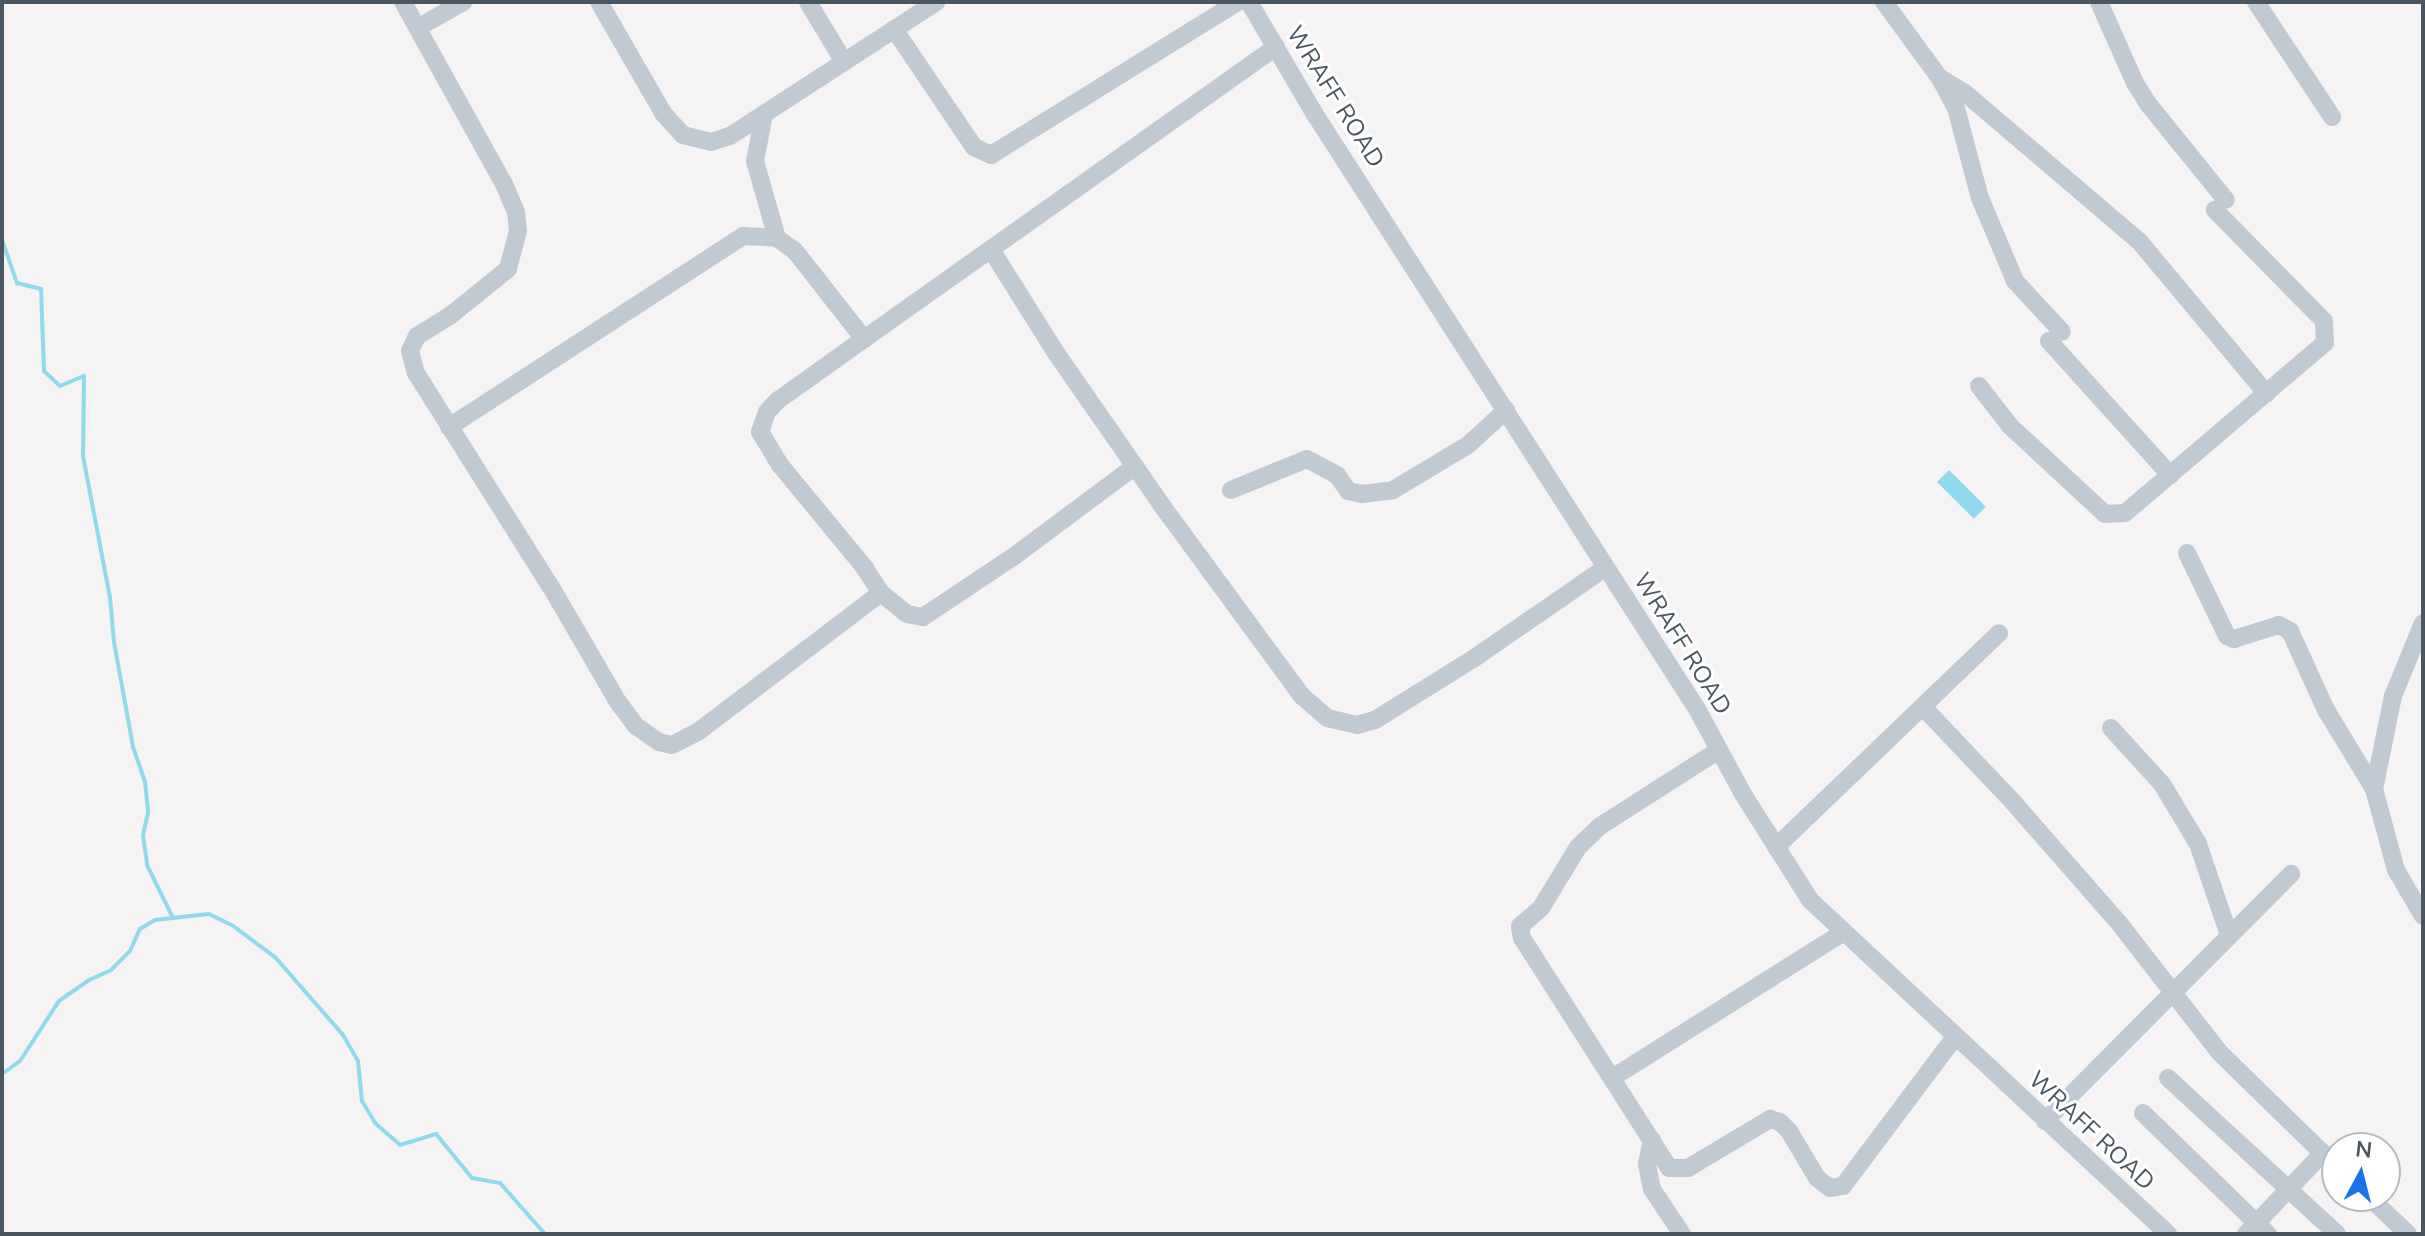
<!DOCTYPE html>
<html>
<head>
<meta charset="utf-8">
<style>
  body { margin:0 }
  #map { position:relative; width:2425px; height:1236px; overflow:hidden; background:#f5f3f3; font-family:"Nunito Sans",sans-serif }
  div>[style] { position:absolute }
  .water>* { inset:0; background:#90daee; transform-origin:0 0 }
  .stream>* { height:4px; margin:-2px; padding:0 2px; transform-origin:2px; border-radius:2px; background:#90daee }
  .minor>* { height:18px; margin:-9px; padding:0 9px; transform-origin:9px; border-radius:9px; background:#c1cad2 }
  span { translate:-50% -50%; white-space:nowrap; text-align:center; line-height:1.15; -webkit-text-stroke:6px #fff; paint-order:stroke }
  .street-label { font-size:24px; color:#4a5661 }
  .frame { position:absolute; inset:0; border:4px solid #4a5661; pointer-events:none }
  .north { position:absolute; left:2321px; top:1132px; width:80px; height:80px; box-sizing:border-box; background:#fff; border:2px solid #b7bbc0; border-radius:50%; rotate:7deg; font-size:22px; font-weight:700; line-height:32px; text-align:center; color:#4a5661 }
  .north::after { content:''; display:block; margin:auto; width:28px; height:36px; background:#1a73e8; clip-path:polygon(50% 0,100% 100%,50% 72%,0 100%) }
</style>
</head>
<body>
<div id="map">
  <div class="water">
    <i style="left:1949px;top:470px;width:52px;height:17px;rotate:45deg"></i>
  </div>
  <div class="stream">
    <i style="left:2px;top:240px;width:46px;rotate:70.8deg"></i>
    <i style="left:17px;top:283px;width:25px;rotate:14deg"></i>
    <i style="left:41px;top:289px;width:82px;rotate:87.9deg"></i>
    <i style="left:44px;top:371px;width:22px;rotate:43deg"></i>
    <i style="left:60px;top:386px;width:26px;rotate:-23deg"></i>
    <i style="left:84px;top:376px;width:80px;rotate:90.7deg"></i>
    <i style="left:83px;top:456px;width:144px;rotate:79.2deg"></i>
    <i style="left:110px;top:597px;width:45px;rotate:84.9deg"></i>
    <i style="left:114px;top:642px;width:107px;rotate:79.7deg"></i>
    <i style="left:133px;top:747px;width:37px;rotate:71deg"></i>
    <i style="left:145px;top:782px;width:31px;rotate:84deg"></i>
    <i style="left:148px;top:813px;width:23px;rotate:103deg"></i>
    <i style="left:143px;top:835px;width:30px;rotate:82deg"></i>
    <i style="left:147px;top:865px;width:57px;rotate:63.9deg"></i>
    <i style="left:2px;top:1074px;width:22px;rotate:-36deg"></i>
    <i style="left:20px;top:1061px;width:72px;rotate:-57deg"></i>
    <i style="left:59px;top:1001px;width:37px;rotate:-35deg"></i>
    <i style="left:89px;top:980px;width:24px;rotate:-24deg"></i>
    <i style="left:111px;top:970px;width:27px;rotate:-45deg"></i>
    <i style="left:130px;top:951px;width:24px;rotate:-66deg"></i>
    <i style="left:140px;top:929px;width:17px;rotate:-31deg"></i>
    <i style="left:155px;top:920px;width:54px;rotate:-6.3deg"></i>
    <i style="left:209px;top:914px;width:25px;rotate:26deg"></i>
    <i style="left:232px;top:925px;width:54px;rotate:36.7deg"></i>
    <i style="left:275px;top:957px;width:103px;rotate:48.9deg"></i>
    <i style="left:343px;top:1035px;width:30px;rotate:60deg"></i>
    <i style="left:358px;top:1061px;width:40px;rotate:84.3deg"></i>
    <i style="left:362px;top:1101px;width:26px;rotate:59deg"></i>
    <i style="left:375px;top:1123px;width:33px;rotate:41deg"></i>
    <i style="left:400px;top:1145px;width:38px;rotate:-17deg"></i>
    <i style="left:436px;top:1134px;width:57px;rotate:50.7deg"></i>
    <i style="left:472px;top:1178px;width:28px;rotate:10deg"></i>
    <i style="left:500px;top:1183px;width:68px;rotate:48.6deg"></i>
  </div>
  <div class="minor">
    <i style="left:403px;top:2px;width:208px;rotate:61deg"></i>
    <i style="left:504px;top:184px;width:30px;rotate:67deg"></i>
    <i style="left:516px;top:212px;width:19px;rotate:84deg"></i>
    <i style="left:518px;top:231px;width:39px;rotate:105deg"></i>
    <i style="left:508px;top:269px;width:73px;rotate:141.1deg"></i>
    <i style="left:451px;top:315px;width:40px;rotate:148deg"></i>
    <i style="left:417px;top:336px;width:17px;rotate:115deg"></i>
    <i style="left:410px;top:351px;width:23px;rotate:75deg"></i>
    <i style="left:416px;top:373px;width:253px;rotate:57.8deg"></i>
    <i style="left:551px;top:587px;width:133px;rotate:59.8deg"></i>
    <i style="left:618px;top:702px;width:30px;rotate:53deg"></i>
    <i style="left:636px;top:726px;width:28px;rotate:35deg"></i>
    <i style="left:659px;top:742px;width:13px;rotate:13deg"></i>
    <i style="left:672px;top:745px;width:30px;rotate:-27deg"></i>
    <i style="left:699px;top:731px;width:228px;rotate:-37.2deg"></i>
    <i style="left:881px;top:593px;width:30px;rotate:-123deg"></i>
    <i style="left:865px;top:568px;width:134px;rotate:-129.5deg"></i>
    <i style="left:780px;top:465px;width:39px;rotate:-121deg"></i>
    <i style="left:760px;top:432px;width:21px;rotate:-71deg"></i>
    <i style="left:767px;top:412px;width:15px;rotate:-48deg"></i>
    <i style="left:777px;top:401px;width:107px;rotate:-35.5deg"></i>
    <i style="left:599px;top:2px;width:128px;rotate:60deg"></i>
    <i style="left:663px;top:113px;width:30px;rotate:48deg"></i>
    <i style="left:683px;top:135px;width:29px;rotate:14deg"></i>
    <i style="left:711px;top:142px;width:20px;rotate:-18deg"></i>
    <i style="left:730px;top:136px;width:246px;rotate:-33deg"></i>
    <i style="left:808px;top:2px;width:70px;rotate:59deg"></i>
    <i style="left:1249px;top:2px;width:132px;rotate:59.6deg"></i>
    <i style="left:1316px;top:116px;width:705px;rotate:57.28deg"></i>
    <i style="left:1697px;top:709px;width:97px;rotate:61.6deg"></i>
    <i style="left:1743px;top:794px;width:125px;rotate:57.7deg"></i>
    <i style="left:1810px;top:900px;width:490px;rotate:43deg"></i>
    <i style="left:1884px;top:2px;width:97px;rotate:53.8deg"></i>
    <i style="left:1941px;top:80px;width:32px;rotate:62deg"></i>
    <i style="left:1956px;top:108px;width:93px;rotate:75.1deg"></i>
    <i style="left:1980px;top:198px;width:90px;rotate:67.1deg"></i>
    <i style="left:2015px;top:281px;width:69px;rotate:47.3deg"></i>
    <i style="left:2099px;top:2px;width:89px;rotate:66deg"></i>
    <i style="left:2135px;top:83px;width:26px;rotate:58deg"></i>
    <i style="left:2149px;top:105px;width:122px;rotate:51deg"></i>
    <i style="left:2256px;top:2px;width:138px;rotate:56.5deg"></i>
    <i style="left:419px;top:27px;width:51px;rotate:-29.6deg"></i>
    <i style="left:894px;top:29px;width:143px;rotate:55.9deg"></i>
    <i style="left:974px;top:147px;width:19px;rotate:25deg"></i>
    <i style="left:991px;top:155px;width:291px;rotate:-31.8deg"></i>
    <i style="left:1940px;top:78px;width:29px;rotate:31deg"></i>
    <i style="left:1965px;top:93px;width:228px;rotate:40.4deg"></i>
    <i style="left:2139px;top:241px;width:199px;rotate:50.1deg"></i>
    <i style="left:764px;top:114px;width:48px;rotate:100.8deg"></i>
    <i style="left:755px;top:161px;width:80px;rotate:74.1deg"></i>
    <i style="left:992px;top:251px;width:117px;rotate:57.9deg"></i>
    <i style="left:1054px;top:350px;width:191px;rotate:55.2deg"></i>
    <i style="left:1163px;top:507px;width:235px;rotate:53.7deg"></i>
    <i style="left:1302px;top:696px;width:33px;rotate:41deg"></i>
    <i style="left:1327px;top:718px;width:31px;rotate:13deg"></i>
    <i style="left:1357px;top:725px;width:19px;rotate:-16deg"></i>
    <i style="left:1375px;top:720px;width:115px;rotate:-31.9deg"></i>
    <i style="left:1473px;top:659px;width:160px;rotate:-34.6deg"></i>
    <i style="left:2049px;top:341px;width:181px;rotate:47.9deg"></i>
    <i style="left:1979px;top:386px;width:51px;rotate:52.2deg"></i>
    <i style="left:2010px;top:426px;width:129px;rotate:42.8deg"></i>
    <i style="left:2105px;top:514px;width:20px;rotate:-3deg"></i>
    <i style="left:2125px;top:513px;width:262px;rotate:-40.4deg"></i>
    <i style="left:2325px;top:343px;width:22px;rotate:-93deg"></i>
    <i style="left:2324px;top:321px;width:156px;rotate:-134.5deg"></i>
    <i style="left:449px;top:427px;width:351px;rotate:-33deg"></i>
    <i style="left:743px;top:236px;width:34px;rotate:3deg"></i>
    <i style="left:777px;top:238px;width:22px;rotate:36deg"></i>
    <i style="left:795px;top:251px;width:112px;rotate:51.9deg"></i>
    <i style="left:864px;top:339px;width:505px;rotate:-35.33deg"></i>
    <i style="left:1231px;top:490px;width:82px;rotate:-22.2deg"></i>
    <i style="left:1307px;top:459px;width:34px;rotate:28deg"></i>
    <i style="left:1337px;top:475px;width:19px;rotate:55deg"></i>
    <i style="left:1348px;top:491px;width:14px;rotate:12deg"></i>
    <i style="left:1362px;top:494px;width:31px;rotate:-7deg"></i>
    <i style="left:1393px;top:490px;width:87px;rotate:-31deg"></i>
    <i style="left:1468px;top:445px;width:52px;rotate:-42.6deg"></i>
    <i style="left:2187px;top:553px;width:92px;rotate:64.3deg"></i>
    <i style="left:2227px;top:636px;width:8px;rotate:23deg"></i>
    <i style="left:2234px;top:639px;width:47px;rotate:-17.3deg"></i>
    <i style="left:2279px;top:625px;width:13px;rotate:29deg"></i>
    <i style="left:2290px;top:631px;width:87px;rotate:65.5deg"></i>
    <i style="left:2326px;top:710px;width:92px;rotate:58.7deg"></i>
    <i style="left:881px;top:593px;width:33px;rotate:39deg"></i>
    <i style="left:907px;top:614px;width:16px;rotate:11deg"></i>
    <i style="left:923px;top:617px;width:108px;rotate:-33.7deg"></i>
    <i style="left:1013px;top:557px;width:152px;rotate:-36.7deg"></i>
    <i style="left:2423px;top:623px;width:79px;rotate:112.3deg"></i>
    <i style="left:2393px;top:696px;width:95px;rotate:101.5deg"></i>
    <i style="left:2374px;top:789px;width:84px;rotate:74.8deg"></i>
    <i style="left:2396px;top:870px;width:53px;rotate:59.6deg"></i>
    <i style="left:1923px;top:707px;width:131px;rotate:46.5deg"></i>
    <i style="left:2013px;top:802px;width:161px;rotate:48.8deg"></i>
    <i style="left:2119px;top:923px;width:163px;rotate:52.2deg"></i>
    <i style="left:2219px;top:1052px;width:165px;rotate:44.3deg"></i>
    <i style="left:2111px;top:728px;width:76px;rotate:47.7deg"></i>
    <i style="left:2162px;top:784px;width:70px;rotate:59deg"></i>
    <i style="left:2198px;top:844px;width:96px;rotate:71.2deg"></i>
    <i style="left:1719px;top:750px;width:141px;rotate:147.4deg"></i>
    <i style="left:1600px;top:826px;width:30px;rotate:136deg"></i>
    <i style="left:1578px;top:847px;width:71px;rotate:121.2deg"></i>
    <i style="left:1541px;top:908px;width:28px;rotate:139deg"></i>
    <i style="left:1520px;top:926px;width:12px;rotate:81deg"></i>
    <i style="left:1522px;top:938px;width:273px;rotate:57.4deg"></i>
    <i style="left:1669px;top:1168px;width:19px"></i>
    <i style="left:1688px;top:1168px;width:96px;rotate:-30.9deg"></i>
    <i style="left:1770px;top:1119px;width:10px;rotate:17deg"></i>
    <i style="left:1780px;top:1122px;width:13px;rotate:45deg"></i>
    <i style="left:1789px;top:1131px;width:55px;rotate:59.2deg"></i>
    <i style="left:1817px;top:1178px;width:16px;rotate:38deg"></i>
    <i style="left:1830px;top:1188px;width:13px;rotate:-9deg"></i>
    <i style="left:1843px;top:1186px;width:185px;rotate:-53.1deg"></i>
    <i style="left:1776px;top:847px;width:309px;rotate:-43.8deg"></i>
    <i style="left:1612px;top:1078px;width:272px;rotate:-32.2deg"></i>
    <i style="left:2168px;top:1078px;width:230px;rotate:42.7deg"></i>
    <i style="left:2143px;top:1113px;width:174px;rotate:44.1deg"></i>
    <i style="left:2045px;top:1121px;width:349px;rotate:-45.1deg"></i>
    <i style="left:1652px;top:1140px;width:25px;rotate:102deg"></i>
    <i style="left:1647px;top:1164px;width:25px;rotate:79deg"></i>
    <i style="left:1652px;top:1189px;width:54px;rotate:56.3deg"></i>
    <i style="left:2368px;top:1196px;width:55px;rotate:43.5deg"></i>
    <i style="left:2246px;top:1234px;width:112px;rotate:-46.5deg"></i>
  </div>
  <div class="street-label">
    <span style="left:1335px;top:97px;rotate:58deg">WRAFF ROAD</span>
    <span style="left:1682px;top:644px;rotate:58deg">WRAFF ROAD</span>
    <span style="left:2091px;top:1131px;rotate:43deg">WRAFF ROAD</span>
  </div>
  <div class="frame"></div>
  <div class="north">N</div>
</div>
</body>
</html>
